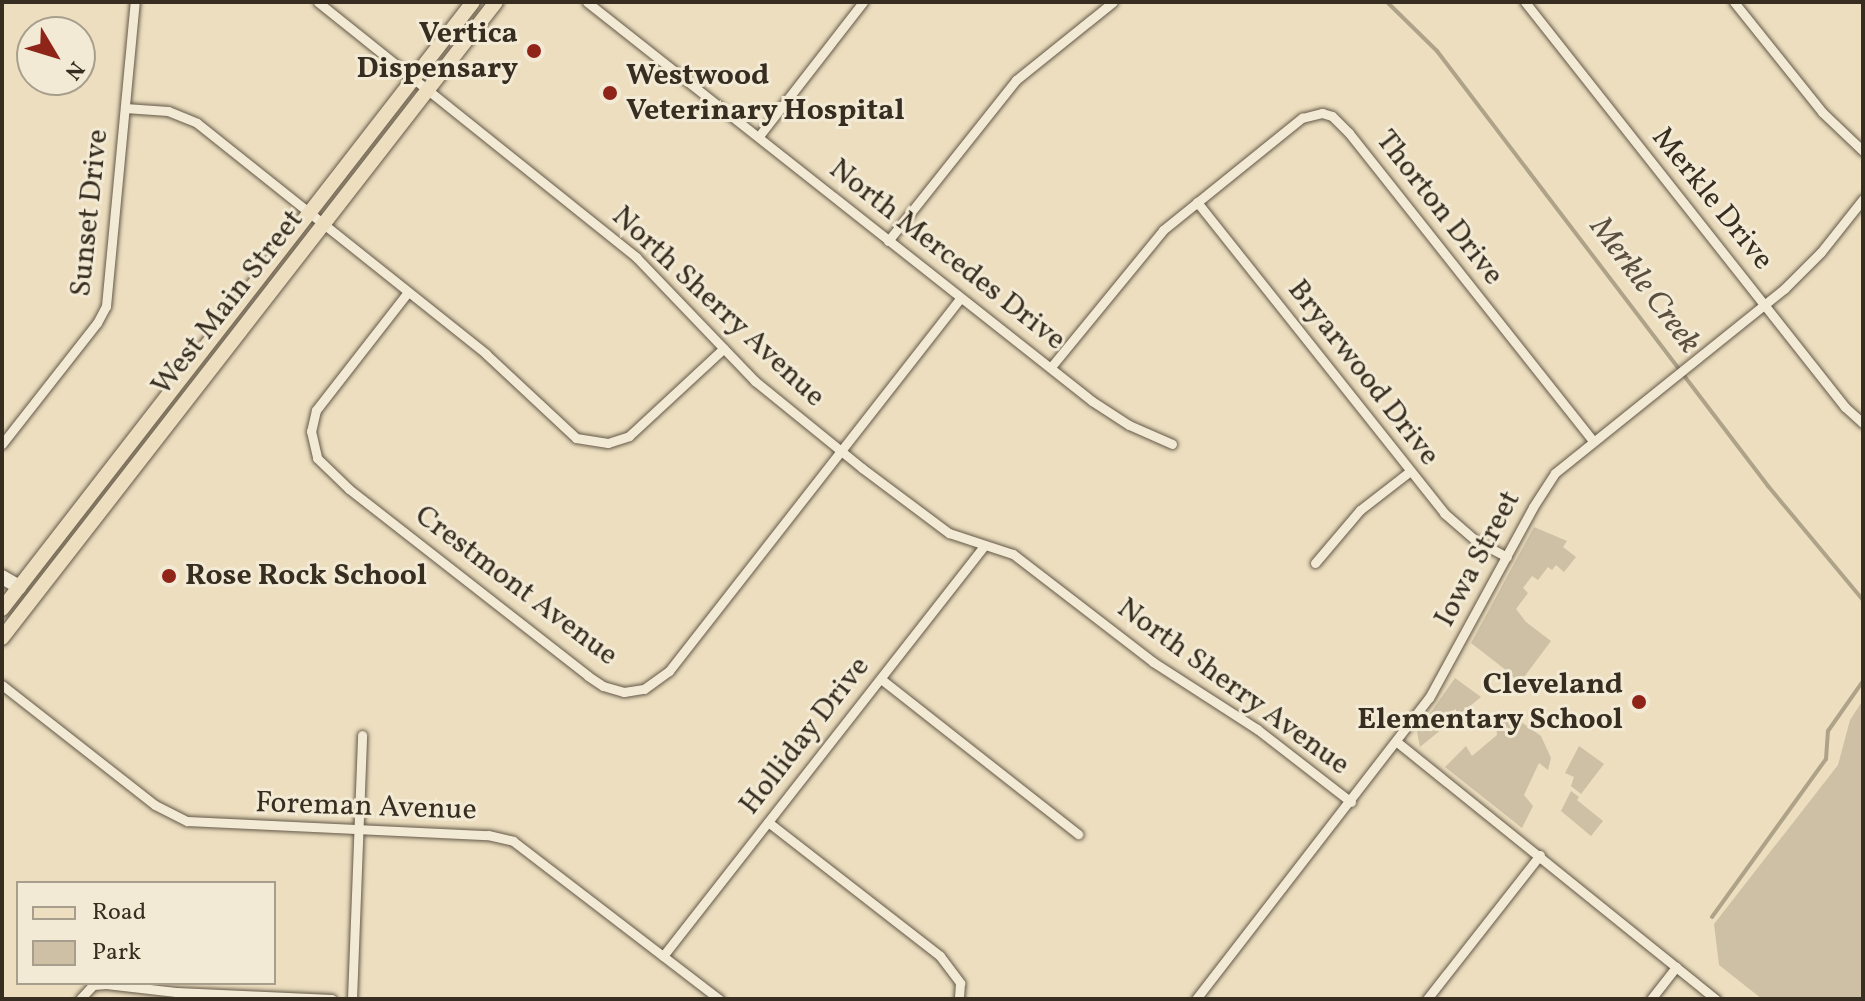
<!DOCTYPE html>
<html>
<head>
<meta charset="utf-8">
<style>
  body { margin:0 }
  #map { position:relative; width:1865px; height:1001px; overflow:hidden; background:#ecdebf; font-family:Vollkorn,serif }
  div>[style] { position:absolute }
  .green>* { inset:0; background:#cdc0a4 }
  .stream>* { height:4px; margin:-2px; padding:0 2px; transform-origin:2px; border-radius:2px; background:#aea289 }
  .roads { filter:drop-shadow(0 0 2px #645948) drop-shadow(0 0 2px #645948) }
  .street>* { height:9px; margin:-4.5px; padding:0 4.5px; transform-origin:4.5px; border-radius:4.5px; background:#f3ead5 }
  .secondary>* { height:14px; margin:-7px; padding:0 7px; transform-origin:7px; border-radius:7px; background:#f3ead5 }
  .primary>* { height:14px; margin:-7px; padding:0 7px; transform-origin:7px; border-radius:7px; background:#ecdebf }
  .dots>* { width:22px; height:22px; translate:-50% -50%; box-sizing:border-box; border:4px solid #f3ead5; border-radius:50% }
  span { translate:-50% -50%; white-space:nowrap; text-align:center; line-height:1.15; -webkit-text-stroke:6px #f3ead5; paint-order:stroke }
  .poi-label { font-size:30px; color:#372d20; font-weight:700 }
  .right { translate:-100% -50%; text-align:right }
  .left { translate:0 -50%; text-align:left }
  .street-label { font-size:30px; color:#372d20 }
  .water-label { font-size:32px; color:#5b5040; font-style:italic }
  .frame { position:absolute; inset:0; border:4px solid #372d20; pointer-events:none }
  .legend { position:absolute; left:16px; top:881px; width:260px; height:104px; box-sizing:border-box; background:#f3ead5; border:2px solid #a89e8d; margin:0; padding:10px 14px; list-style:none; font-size:24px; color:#372d20 }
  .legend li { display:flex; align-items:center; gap:16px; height:40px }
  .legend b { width:40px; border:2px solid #a89e8d }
  .north { position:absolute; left:16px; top:16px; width:80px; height:80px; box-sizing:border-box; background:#f3ead5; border:2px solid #a89e8d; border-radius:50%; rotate:128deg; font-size:22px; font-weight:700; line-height:32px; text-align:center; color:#372d20 }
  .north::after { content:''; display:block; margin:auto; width:28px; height:36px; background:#8f2418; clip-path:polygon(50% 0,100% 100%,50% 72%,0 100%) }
</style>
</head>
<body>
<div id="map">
  <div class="green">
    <i style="clip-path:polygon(1534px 527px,1567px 541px,1563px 547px,1576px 557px,1564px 572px,1556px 565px,1552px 570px,1548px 567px,1538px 580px,1532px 576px,1523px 588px,1528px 593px,1516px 609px,1526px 622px,1551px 641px,1518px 685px,1511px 674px,1471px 643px)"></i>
    <i style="clip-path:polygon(1455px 678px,1481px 697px,1420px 747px,1417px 732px)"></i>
    <i style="clip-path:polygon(1863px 700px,1863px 999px,1762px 999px,1719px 965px,1714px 924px,1838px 765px,1850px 720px)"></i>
    <i style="clip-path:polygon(1506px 718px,1517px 719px,1541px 736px,1551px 758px,1548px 770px,1539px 763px,1524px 795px,1533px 806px,1522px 828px,1445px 767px,1466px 746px,1472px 756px,1497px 735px,1496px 722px)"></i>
    <i style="clip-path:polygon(1579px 746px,1604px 764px,1581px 794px,1571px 786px,1574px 777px,1565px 773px)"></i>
    <i style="clip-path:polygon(1571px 791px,1579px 797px,1577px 800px,1603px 821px,1591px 836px,1561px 811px)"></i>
  </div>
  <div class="stream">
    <i style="left:1387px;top:2px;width:70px;rotate:44.4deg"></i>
    <i style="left:1437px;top:51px;width:547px;rotate:52.73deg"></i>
    <i style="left:1768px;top:486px;width:148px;rotate:50.2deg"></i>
    <i style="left:1712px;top:917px;width:195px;rotate:-54.2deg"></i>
    <i style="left:1826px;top:759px;width:28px;rotate:-86deg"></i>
    <i style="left:1828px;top:731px;width:61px;rotate:-55deg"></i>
  </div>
  <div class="roads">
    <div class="street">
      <i style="left:318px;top:2px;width:408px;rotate:38.7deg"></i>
      <i style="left:636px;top:257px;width:172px;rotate:46.2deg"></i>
      <i style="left:755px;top:381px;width:138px;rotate:39.1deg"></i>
      <i style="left:862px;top:468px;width:109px;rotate:36.8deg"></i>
      <i style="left:949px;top:533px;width:67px;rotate:18.2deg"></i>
      <i style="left:1013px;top:554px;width:177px;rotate:37.6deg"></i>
      <i style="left:1153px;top:662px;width:124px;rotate:32.8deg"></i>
      <i style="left:1257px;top:729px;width:119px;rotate:37.8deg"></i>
      <i style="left:587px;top:2px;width:644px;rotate:38.31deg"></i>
      <i style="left:1092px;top:401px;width:44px;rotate:33deg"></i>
      <i style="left:1129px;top:425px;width:47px;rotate:23.8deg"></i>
      <i style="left:1525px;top:2px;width:516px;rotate:51.69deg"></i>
      <i style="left:1845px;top:407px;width:24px;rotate:42deg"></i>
      <i style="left:1734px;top:2px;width:141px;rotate:51.3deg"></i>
      <i style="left:1822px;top:112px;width:57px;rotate:43.6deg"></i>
      <i style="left:125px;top:108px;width:43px;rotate:4deg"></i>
      <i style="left:168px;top:111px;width:31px;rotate:22deg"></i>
      <i style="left:197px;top:123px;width:370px;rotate:38.6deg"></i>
      <i style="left:486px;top:354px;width:123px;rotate:43deg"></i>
      <i style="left:576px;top:438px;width:32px;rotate:9deg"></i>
      <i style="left:608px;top:443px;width:22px;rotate:-18deg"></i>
      <i style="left:629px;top:436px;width:129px;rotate:-42.8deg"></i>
      <i style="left:759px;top:136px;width:170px;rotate:-52.2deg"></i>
      <i style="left:1197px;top:202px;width:397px;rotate:51.5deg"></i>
      <i style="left:1444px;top:513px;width:41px;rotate:41.1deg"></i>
      <i style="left:1475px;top:540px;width:36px;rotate:28deg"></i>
      <i style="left:888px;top:241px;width:206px;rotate:-51.5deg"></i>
      <i style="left:1016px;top:80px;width:124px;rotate:-38.8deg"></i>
      <i style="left:408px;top:292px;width:150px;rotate:127.9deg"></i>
      <i style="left:316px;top:410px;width:22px;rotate:103deg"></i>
      <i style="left:311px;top:431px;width:28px;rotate:77deg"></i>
      <i style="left:317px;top:458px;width:45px;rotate:44.1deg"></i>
      <i style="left:349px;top:489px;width:303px;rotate:38deg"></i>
      <i style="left:588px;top:676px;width:18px;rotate:34deg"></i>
      <i style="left:603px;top:686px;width:22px;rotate:16deg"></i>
      <i style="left:624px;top:692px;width:20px;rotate:-9deg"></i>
      <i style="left:644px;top:689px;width:31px;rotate:-36deg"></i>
      <i style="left:669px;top:671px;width:473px;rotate:-52deg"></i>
      <i style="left:1051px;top:367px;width:177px;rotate:-50.7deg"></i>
      <i style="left:1163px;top:230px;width:179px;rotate:-38.9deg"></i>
      <i style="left:1302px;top:118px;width:21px;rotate:-14deg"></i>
      <i style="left:1322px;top:113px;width:10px;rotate:17deg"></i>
      <i style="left:1332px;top:116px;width:24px;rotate:45deg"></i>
      <i style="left:1349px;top:133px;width:392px;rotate:51.6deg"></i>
      <i style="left:2px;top:444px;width:154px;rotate:-51.9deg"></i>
      <i style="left:97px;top:323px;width:19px;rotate:-62deg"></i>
      <i style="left:106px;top:306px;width:305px;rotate:-84.6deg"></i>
      <i style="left:1315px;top:563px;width:70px;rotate:-49.7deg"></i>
      <i style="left:1360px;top:510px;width:62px;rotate:-37.8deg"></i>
      <i style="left:881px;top:679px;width:251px;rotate:38.2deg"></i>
      <i style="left:2px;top:685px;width:194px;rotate:38.1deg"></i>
      <i style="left:155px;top:805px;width:36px;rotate:27deg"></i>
      <i style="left:187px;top:821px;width:301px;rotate:2.7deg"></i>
      <i style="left:488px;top:835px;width:26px;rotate:13deg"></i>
      <i style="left:513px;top:841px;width:260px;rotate:37.5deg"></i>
      <i style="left:1397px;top:742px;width:410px;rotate:38.9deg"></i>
      <i style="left:768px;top:822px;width:218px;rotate:37.9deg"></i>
      <i style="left:940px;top:956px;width:34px;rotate:53deg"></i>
      <i style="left:960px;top:983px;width:16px;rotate:94deg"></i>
      <i style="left:663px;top:956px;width:521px;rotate:-51.94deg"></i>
      <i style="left:80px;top:999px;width:19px;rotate:-47deg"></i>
      <i style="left:93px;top:985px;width:13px;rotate:-4deg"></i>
      <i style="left:106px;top:984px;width:70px;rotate:6.5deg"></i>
      <i style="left:176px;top:992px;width:156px;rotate:2.6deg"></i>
      <i style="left:352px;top:999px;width:264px;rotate:-87.8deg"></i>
      <i style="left:1196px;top:999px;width:381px;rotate:-52.3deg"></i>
      <i style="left:1429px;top:698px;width:217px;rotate:-61.4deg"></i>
      <i style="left:1533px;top:507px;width:40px;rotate:-57.1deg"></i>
      <i style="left:1555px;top:473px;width:294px;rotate:-38.8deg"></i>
      <i style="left:1784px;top:289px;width:52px;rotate:-45deg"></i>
      <i style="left:1821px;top:252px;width:68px;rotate:-51.6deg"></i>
      <i style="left:1427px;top:999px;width:183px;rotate:-51.9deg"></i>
      <i style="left:1651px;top:999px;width:41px;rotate:-52deg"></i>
    </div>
    <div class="secondary">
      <i style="left:2px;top:577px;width:20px;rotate:30deg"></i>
    </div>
    <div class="primary">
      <i style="left:2px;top:609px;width:768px;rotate:-52.19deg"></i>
      <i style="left:2px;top:638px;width:805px;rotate:-52.16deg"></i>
    </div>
  </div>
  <div class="dots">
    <i style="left:534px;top:51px;background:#8f2418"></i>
    <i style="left:610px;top:93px;background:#8f2418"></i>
    <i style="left:169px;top:576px;background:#8f2418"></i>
    <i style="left:1639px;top:702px;background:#8f2418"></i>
  </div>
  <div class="poi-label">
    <span class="right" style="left:518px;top:51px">Vertica<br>Dispensary</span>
    <span class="left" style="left:626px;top:93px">Westwood<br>Veterinary Hospital</span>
    <span class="left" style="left:185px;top:576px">Rose Rock School</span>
    <span class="right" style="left:1623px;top:702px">Cleveland<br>Elementary School</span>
  </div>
  <div class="street-label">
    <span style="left:1712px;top:199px;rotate:51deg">Merkle Drive</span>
    <span style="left:1439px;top:208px;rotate:52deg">Thorton Drive</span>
    <span style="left:90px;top:213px;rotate:-84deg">Sunset Drive</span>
    <span style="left:947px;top:255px;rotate:38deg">North Mercedes Drive</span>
    <span style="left:228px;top:303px;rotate:-52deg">West Main Street</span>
    <span style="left:718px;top:307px;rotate:43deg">North Sherry Avenue</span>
    <span style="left:1363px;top:373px;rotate:52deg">Bryarwood Drive</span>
    <span style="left:1478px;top:559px;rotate:-62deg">Iowa Street</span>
    <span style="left:516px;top:586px;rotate:37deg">Crestmont Avenue</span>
    <span style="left:1233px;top:687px;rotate:36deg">North Sherry Avenue</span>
    <span style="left:805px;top:736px;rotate:-52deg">Holliday Drive</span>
    <span style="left:366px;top:807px;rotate:2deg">Foreman Avenue</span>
  </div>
  <div class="water-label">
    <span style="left:1644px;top:286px;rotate:53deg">Merkle Creek</span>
  </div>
  <div class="frame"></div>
  <ul class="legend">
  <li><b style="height:10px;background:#ecdebf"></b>Road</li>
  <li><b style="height:22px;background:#cdc0a4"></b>Park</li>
  </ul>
  <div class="north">N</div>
</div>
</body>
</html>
